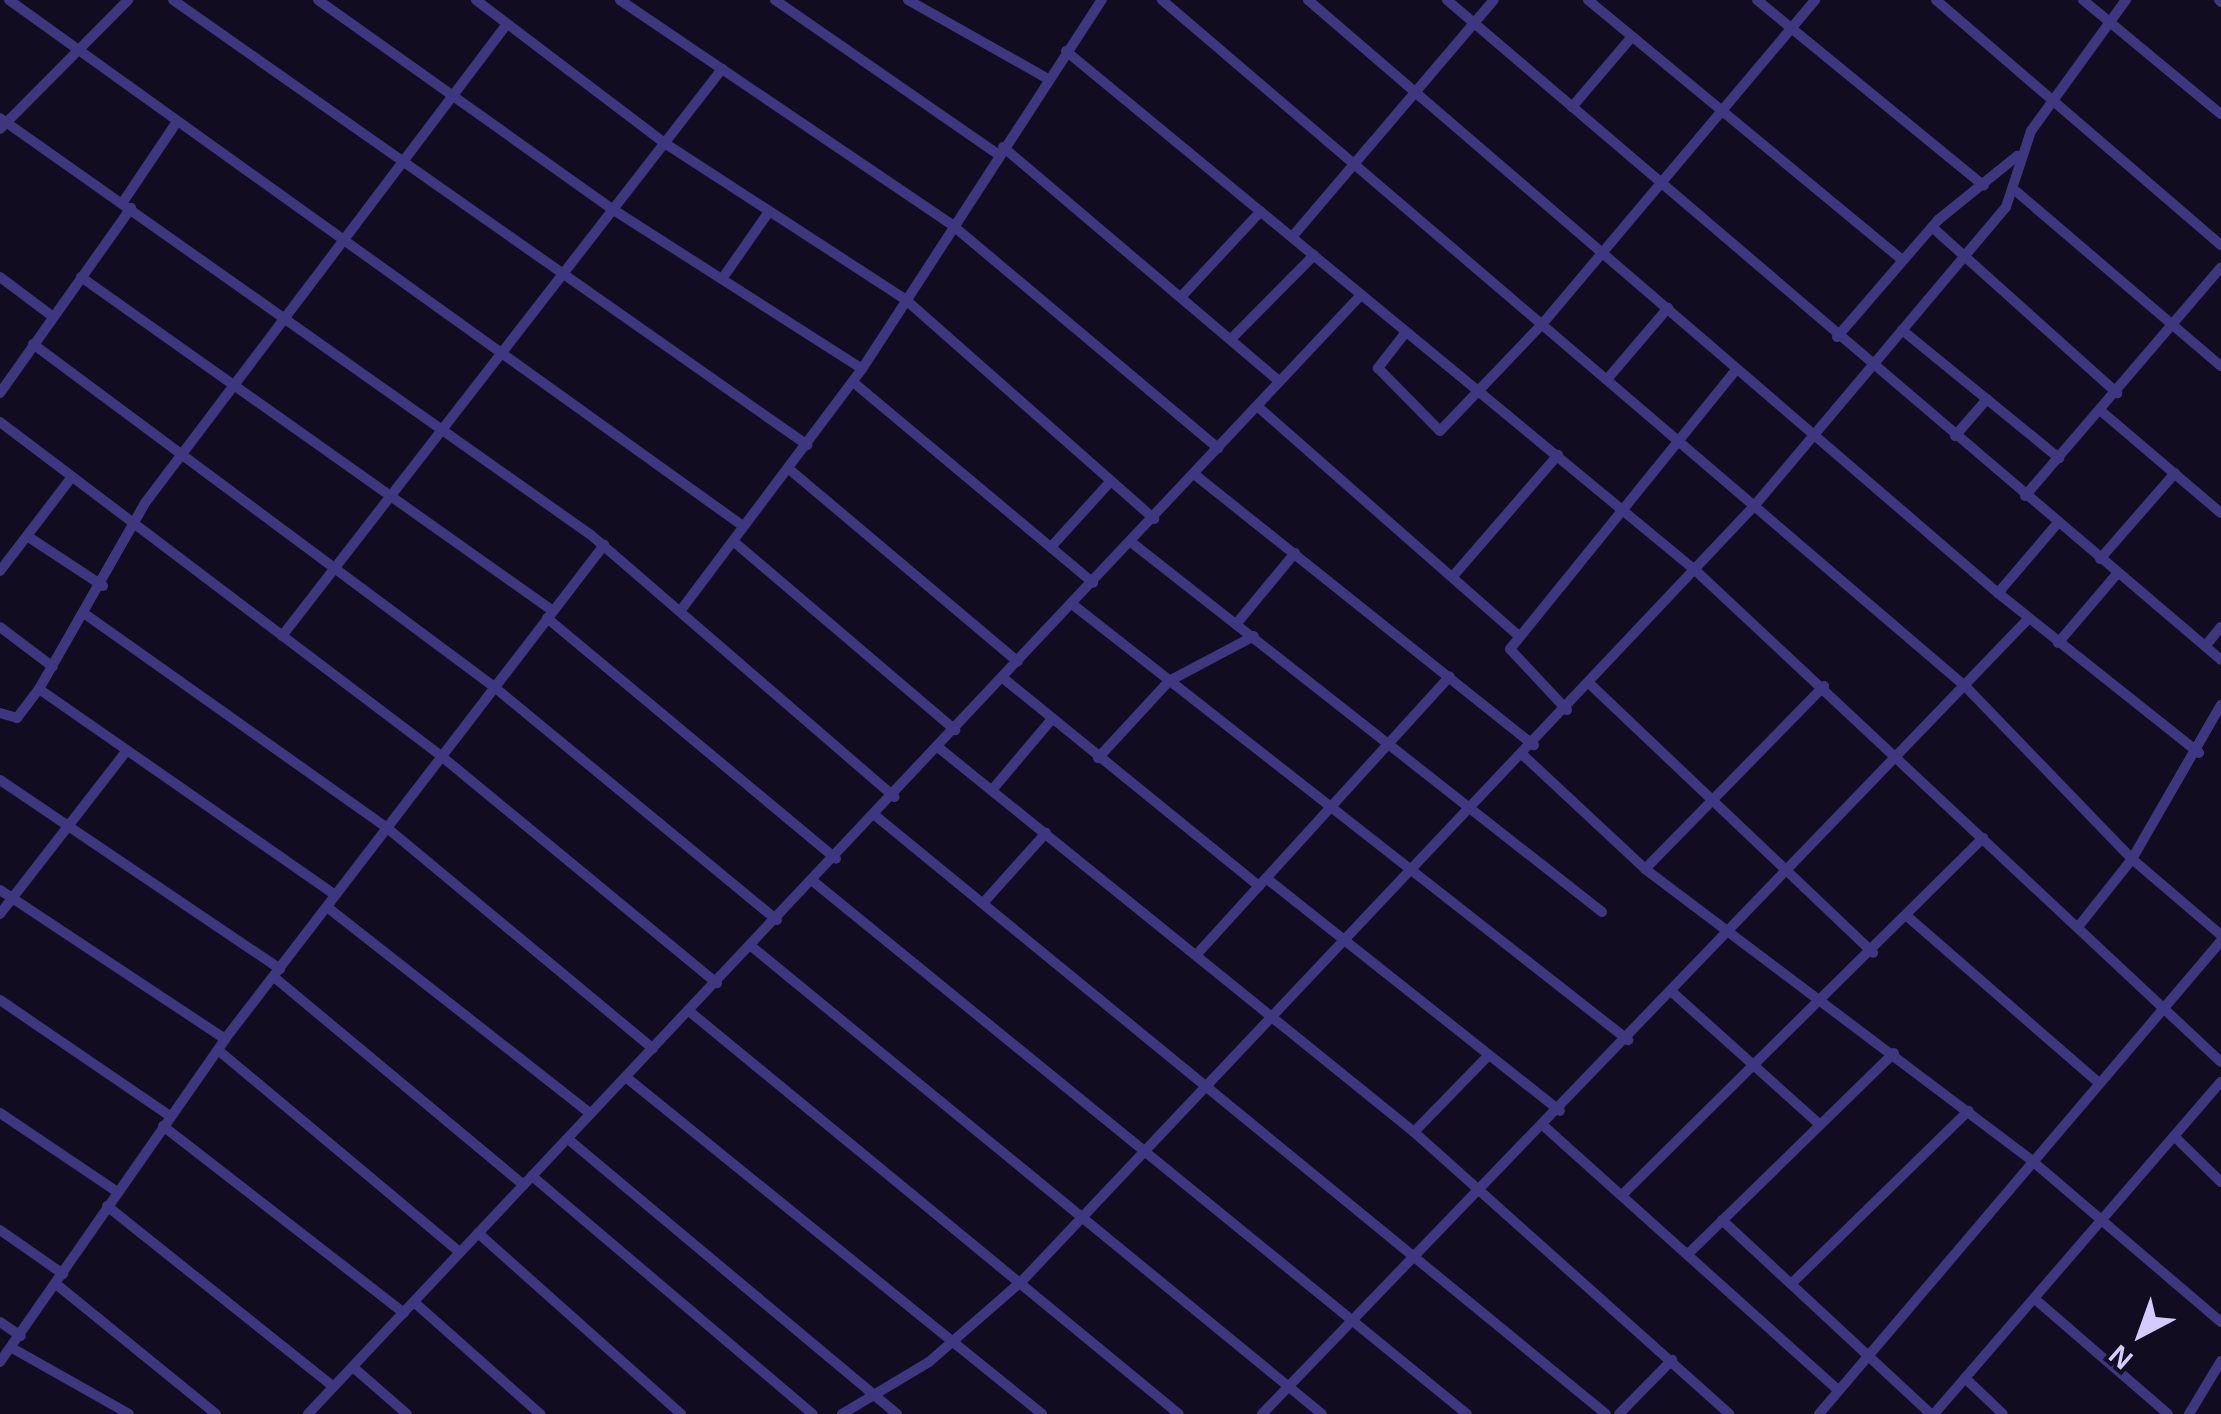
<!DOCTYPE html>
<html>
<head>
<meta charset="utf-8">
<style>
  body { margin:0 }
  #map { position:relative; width:2221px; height:1414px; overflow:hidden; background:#110c20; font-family:Helvetica,sans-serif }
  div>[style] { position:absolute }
  .minor>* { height:10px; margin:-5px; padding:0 5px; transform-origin:5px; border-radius:5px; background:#3f3680 }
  span { translate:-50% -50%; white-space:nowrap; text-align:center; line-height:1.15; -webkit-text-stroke:8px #110c20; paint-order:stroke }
  .north { position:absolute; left:2091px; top:1284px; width:100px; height:100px; -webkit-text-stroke:8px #110c20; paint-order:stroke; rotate:221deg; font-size:28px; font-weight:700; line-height:40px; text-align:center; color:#d5cbff }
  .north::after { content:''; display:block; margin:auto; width:35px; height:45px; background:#d5cbff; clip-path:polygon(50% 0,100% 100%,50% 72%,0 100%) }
</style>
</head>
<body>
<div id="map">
  <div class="minor">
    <i style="left:9px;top:0;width:903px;rotate:35.63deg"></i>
    <i style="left:173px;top:0;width:775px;rotate:35.06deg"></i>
    <i style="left:318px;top:0;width:357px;rotate:35.4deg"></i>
    <i style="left:609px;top:207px;width:300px;rotate:32.6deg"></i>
    <i style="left:476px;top:0;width:235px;rotate:37.2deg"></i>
    <i style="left:663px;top:142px;width:290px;rotate:33deg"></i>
    <i style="left:906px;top:300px;width:331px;rotate:41.4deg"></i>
    <i style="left:620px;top:0;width:400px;rotate:34.1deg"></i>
    <i style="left:951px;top:224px;width:349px;rotate:40deg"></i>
    <i style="left:775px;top:0;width:270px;rotate:34.7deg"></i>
    <i style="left:908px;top:0;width:161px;rotate:29.4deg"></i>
    <i style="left:1162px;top:0;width:1058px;rotate:40.51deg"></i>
    <i style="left:1966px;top:687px;width:239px;rotate:46deg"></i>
    <i style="left:2132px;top:859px;width:117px;rotate:40.5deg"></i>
    <i style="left:1308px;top:0;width:910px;rotate:40.68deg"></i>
    <i style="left:1998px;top:593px;width:257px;rotate:38.5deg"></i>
    <i style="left:1447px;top:0;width:1017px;rotate:40.45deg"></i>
    <i style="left:1588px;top:0;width:408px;rotate:39.6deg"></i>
    <i style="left:1757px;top:0;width:293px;rotate:39.3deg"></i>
    <i style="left:1936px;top:0;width:376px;rotate:40.7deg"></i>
    <i style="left:2083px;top:0;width:179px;rotate:39.6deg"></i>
    <i style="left:2219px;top:0;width:3px;rotate:45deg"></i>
    <i style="left:1066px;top:51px;width:815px;rotate:39.53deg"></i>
    <i style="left:1695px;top:570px;width:720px;rotate:43.09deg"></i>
    <i style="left:1572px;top:107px;width:91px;rotate:-49.5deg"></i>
    <i style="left:0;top:118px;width:723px;rotate:35.21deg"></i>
    <i style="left:591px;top:535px;width:401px;rotate:40.8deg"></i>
    <i style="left:0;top:129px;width:182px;rotate:-45.2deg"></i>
    <i style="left:1003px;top:147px;width:362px;rotate:40.3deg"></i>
    <i style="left:2017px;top:192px;width:268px;rotate:40.5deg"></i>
    <i style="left:123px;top:202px;width:92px;rotate:-56.1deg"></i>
    <i style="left:1932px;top:227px;width:249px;rotate:41.9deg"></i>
    <i style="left:1292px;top:237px;width:311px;rotate:-49.6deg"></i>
    <i style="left:0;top:277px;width:65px;rotate:36.9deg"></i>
    <i style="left:81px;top:277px;width:578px;rotate:35.28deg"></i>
    <i style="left:722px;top:279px;width:80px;rotate:-55.1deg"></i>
    <i style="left:1181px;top:297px;width:117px;rotate:-47.1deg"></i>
    <i style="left:1902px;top:330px;width:203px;rotate:39.2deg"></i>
    <i style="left:1406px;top:332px;width:46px;rotate:127.9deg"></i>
    <i style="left:1378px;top:368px;width:88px;rotate:45.5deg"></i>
    <i style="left:1440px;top:431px;width:151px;rotate:-46.3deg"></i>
    <i style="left:1544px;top:322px;width:421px;rotate:-49.9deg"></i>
    <i style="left:1837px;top:337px;width:155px;rotate:-49.2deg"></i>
    <i style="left:1938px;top:220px;width:102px;rotate:-39deg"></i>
    <i style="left:1231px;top:339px;width:118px;rotate:-45.3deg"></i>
    <i style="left:33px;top:344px;width:573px;rotate:36.63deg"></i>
    <i style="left:493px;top:686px;width:368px;rotate:39.5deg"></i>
    <i style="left:1609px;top:377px;width:91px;rotate:-49.5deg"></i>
    <i style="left:853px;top:382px;width:313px;rotate:39.9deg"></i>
    <i style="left:0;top:393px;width:227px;rotate:-54.7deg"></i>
    <i style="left:1257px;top:406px;width:349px;rotate:41.3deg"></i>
    <i style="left:2101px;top:411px;width:157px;rotate:40.4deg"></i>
    <i style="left:0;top:422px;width:552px;rotate:37.12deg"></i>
    <i style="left:440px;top:755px;width:359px;rotate:39.5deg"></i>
    <i style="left:1955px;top:436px;width:49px;rotate:-49.1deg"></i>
    <i style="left:789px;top:469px;width:299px;rotate:40.1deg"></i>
    <i style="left:1194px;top:474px;width:435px;rotate:38.6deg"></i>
    <i style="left:2025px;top:496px;width:301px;rotate:-49.4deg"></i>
    <i style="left:27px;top:536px;width:91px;rotate:33.3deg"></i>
    <i style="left:733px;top:541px;width:292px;rotate:40.4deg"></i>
    <i style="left:1131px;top:542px;width:599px;rotate:38.15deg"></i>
    <i style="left:1051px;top:547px;width:88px;rotate:-47.8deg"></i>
    <i style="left:2100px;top:559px;width:114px;rotate:-48.9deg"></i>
    <i style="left:0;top:571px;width:117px;rotate:-52.6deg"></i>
    <i style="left:1454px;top:575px;width:159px;rotate:-49.1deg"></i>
    <i style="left:1998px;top:593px;width:91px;rotate:-49.5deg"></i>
    <i style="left:1072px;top:604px;width:707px;rotate:38.1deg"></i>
    <i style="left:681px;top:610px;width:301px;rotate:-53.1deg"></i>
    <i style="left:862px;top:369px;width:440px;rotate:-57deg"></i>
    <i style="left:85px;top:614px;width:369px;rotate:35.3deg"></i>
    <i style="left:386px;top:827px;width:347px;rotate:39.7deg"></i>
    <i style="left:547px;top:618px;width:376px;rotate:39.8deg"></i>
    <i style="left:1237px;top:623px;width:91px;rotate:-50.4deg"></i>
    <i style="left:0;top:627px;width:66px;rotate:37deg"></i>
    <i style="left:282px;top:636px;width:718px;rotate:-52.19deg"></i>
    <i style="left:2058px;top:643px;width:91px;rotate:-49.5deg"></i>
    <i style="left:2207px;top:644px;width:22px;rotate:-51deg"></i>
    <i style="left:1003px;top:678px;width:330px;rotate:39.1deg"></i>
    <i style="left:1591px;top:685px;width:389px;rotate:43.5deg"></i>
    <i style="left:39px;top:689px;width:214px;rotate:-60.3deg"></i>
    <i style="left:145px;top:503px;width:600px;rotate:-52.92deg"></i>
    <i style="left:1567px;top:710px;width:83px;rotate:-133.1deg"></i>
    <i style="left:1510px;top:649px;width:360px;rotate:-51deg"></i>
    <i style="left:0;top:713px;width:18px;rotate:16deg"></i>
    <i style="left:17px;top:718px;width:36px;rotate:-53deg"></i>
    <i style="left:39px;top:689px;width:361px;rotate:34.8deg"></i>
    <i style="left:939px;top:748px;width:611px;rotate:38.95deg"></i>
    <i style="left:1414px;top:1132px;width:423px;rotate:41.8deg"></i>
    <i style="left:1524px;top:756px;width:166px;rotate:43deg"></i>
    <i style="left:1645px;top:869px;width:482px;rotate:37deg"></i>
    <i style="left:2030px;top:1159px;width:251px;rotate:40.5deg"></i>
    <i style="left:1098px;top:758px;width:105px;rotate:-47.3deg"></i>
    <i style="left:1169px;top:681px;width:96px;rotate:-27.9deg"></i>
    <i style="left:0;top:780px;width:338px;rotate:34deg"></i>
    <i style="left:992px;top:790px;width:93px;rotate:-49.8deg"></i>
    <i style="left:877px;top:817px;width:942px;rotate:39.32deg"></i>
    <i style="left:1645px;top:869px;width:256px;rotate:-45.6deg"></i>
    <i style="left:1266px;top:878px;width:375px;rotate:38.4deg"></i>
    <i style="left:814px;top:882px;width:842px;rotate:39.17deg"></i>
    <i style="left:0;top:890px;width:270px;rotate:33.5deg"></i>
    <i style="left:984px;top:902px;width:93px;rotate:-48.1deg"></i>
    <i style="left:327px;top:907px;width:335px;rotate:38.1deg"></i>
    <i style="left:0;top:914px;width:202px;rotate:-52.2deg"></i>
    <i style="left:1908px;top:917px;width:252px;rotate:41deg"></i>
    <i style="left:2078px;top:927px;width:87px;rotate:-51.5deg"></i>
    <i style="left:2132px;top:859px;width:178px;rotate:-60deg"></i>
    <i style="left:751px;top:946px;width:738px;rotate:39.34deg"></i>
    <i style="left:1198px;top:953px;width:374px;rotate:-47.7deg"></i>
    <i style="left:274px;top:977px;width:325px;rotate:39.8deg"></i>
    <i style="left:1672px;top:992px;width:198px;rotate:41.9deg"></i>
    <i style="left:0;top:1000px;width:206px;rotate:34.3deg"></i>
    <i style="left:689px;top:1011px;width:634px;rotate:39.44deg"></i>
    <i style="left:218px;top:1050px;width:315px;rotate:39.9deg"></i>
    <i style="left:627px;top:1078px;width:534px;rotate:38.99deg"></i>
    <i style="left:0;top:1113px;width:140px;rotate:33.9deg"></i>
    <i style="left:163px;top:1126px;width:305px;rotate:37.8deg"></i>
    <i style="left:1546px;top:1128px;width:392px;rotate:41.9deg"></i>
    <i style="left:1414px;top:1132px;width:107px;rotate:-45.8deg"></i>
    <i style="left:568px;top:1139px;width:429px;rotate:39.9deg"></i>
    <i style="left:2177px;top:1139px;width:62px;rotate:44.3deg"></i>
    <i style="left:532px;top:1176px;width:368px;rotate:40.3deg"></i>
    <i style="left:1622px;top:1195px;width:508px;rotate:-44.68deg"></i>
    <i style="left:107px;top:1206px;width:290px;rotate:38.6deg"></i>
    <i style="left:1722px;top:1220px;width:285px;rotate:42.9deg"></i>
    <i style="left:0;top:1230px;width:77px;rotate:34.9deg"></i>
    <i style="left:478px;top:1233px;width:272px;rotate:41.7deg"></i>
    <i style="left:1690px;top:1252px;width:285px;rotate:-44.3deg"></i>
    <i style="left:56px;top:1284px;width:206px;rotate:39.1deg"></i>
    <i style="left:1791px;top:1284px;width:248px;rotate:-44.3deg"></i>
    <i style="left:2036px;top:1300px;width:174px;rotate:40.8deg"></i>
    <i style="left:414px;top:1302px;width:169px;rotate:41.6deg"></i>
    <i style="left:0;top:1322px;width:25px;rotate:34deg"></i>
    <i style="left:12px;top:1348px;width:134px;rotate:29.4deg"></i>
    <i style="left:0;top:1362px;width:394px;rotate:-55.1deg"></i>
    <i style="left:225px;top:1039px;width:623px;rotate:-52.5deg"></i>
    <i style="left:354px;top:1368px;width:70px;rotate:41deg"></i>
    <i style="left:1965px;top:1378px;width:52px;rotate:43.5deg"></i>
    <i style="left:308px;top:1414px;width:1537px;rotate:-46.74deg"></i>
    <i style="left:842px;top:1414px;width:101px;rotate:-30.9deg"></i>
    <i style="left:929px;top:1362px;width:123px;rotate:-41.1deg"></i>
    <i style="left:1022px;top:1281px;width:1067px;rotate:-46.63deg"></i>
    <i style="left:1755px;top:505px;width:390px;rotate:-49.9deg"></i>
    <i style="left:2006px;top:207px;width:80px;rotate:-71.8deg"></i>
    <i style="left:2031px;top:131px;width:162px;rotate:-54.1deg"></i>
    <i style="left:1262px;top:1414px;width:1105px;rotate:-46.06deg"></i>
    <i style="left:1619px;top:1414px;width:76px;rotate:-45.5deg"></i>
    <i style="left:1819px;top:1414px;width:621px;rotate:-49.64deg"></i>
    <i style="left:1934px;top:1414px;width:439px;rotate:-49.2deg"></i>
    <i style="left:2189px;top:1414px;width:62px;rotate:-58.9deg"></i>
  </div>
  <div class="north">N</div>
</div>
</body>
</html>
